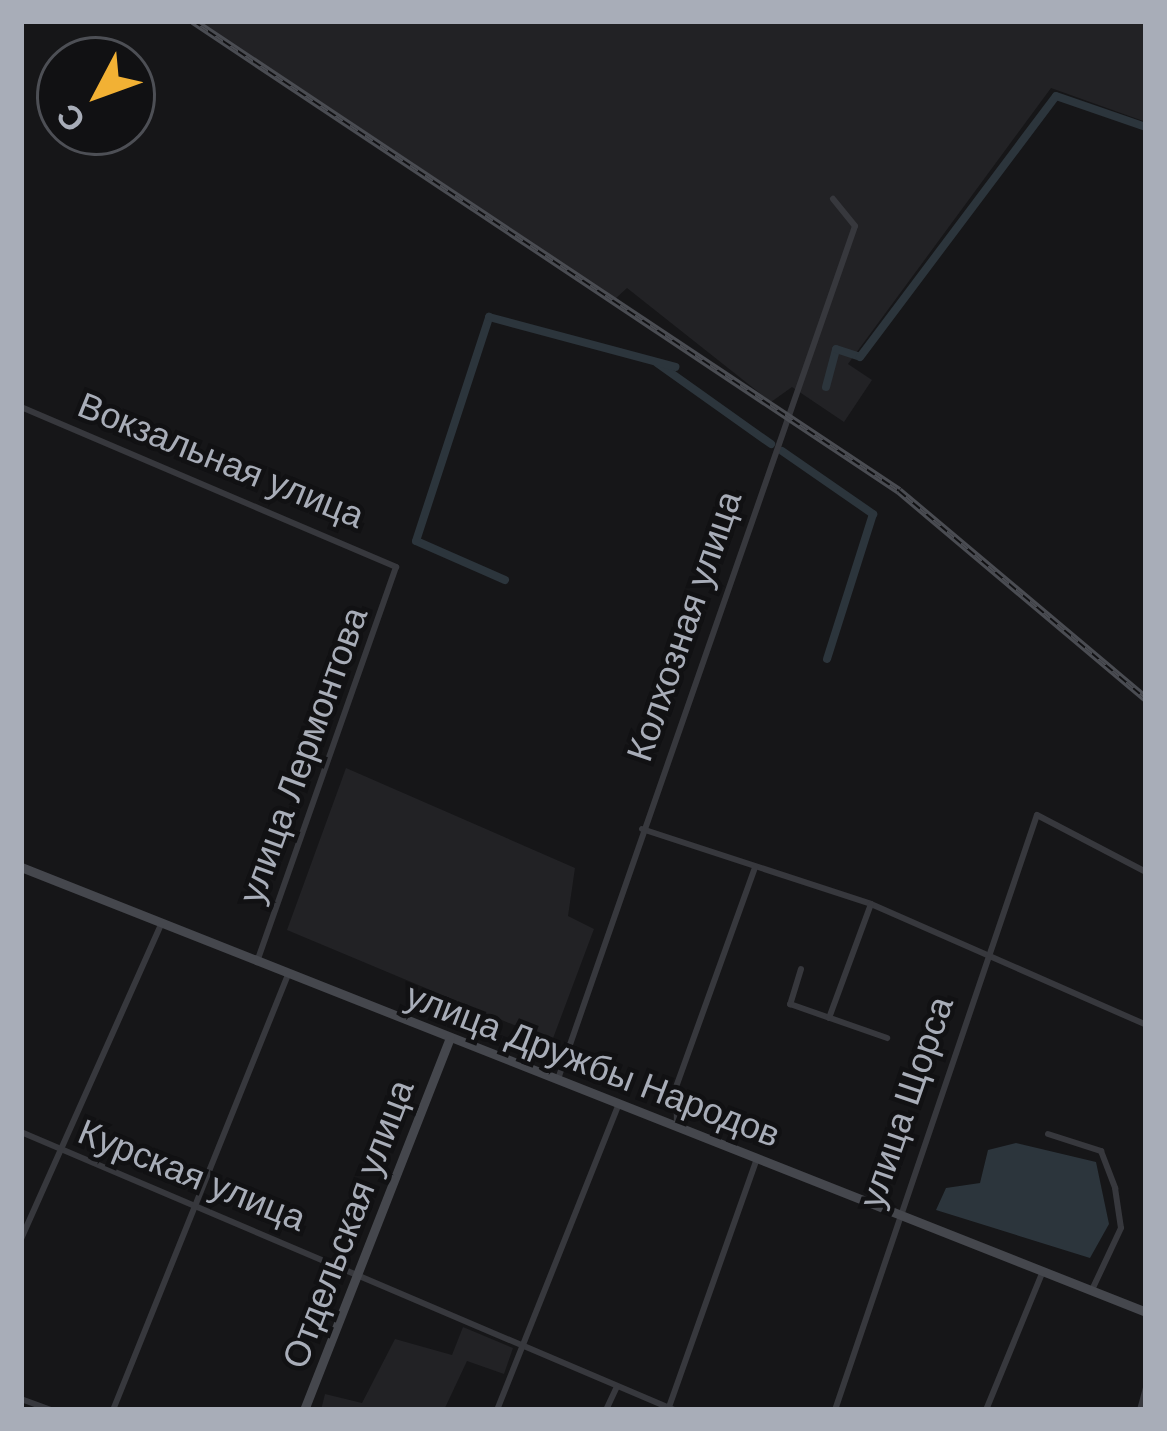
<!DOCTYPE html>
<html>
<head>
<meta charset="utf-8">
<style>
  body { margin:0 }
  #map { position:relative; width:1167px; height:1431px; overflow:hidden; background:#161618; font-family:"DM Sans",sans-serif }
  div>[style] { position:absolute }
  .built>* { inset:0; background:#222225 }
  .water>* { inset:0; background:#2c353c }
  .canal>* { height:8px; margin:-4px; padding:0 4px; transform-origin:4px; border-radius:4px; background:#2c353c }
  .street>* { height:6px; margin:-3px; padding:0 3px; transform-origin:3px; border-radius:3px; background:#37383d }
  .secondary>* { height:9px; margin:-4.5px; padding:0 4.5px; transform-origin:4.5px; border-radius:4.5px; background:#45474d }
  .rail>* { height:8px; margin-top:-4px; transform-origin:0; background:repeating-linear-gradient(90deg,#111113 0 9px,#4a4c52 0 18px); box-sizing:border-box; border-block:3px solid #4a4c52 }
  span { translate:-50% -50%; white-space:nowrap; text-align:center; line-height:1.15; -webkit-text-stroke:9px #111113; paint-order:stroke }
  .street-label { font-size:36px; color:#a8adb8 }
  .frame { position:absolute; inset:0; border:24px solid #a8adb8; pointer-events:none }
  .north { position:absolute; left:36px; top:36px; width:120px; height:120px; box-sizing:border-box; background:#111113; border:3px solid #4d4f55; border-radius:50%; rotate:229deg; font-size:33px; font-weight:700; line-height:48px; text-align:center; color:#a8adb8 }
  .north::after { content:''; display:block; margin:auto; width:42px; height:54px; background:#f2b134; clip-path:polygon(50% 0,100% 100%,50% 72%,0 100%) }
</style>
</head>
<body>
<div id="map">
  <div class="built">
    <i style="clip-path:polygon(199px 21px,1146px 21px,1146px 122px,1051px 88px,848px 364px,872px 380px,844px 422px,792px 387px,771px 402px,627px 288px,614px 300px)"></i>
    <i style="clip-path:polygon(346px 768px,575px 868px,568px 916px,594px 929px,552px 1041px,287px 930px)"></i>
    <i style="clip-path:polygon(463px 1327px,513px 1348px,504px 1374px,467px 1361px,444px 1410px,321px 1410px,325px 1394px,362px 1403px,395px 1339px,452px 1355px)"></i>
  </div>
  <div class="water">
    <i style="clip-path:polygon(1016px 1143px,1096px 1162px,1109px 1224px,1090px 1258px,936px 1210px,946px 1188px,980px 1183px,988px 1150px)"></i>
  </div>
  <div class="canal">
    <i style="left:657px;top:363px;width:140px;rotate:35.4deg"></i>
    <i style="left:826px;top:387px;width:39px;rotate:-75deg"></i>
    <i style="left:836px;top:349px;width:25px;rotate:18deg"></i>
    <i style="left:860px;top:357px;width:326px;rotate:-53.1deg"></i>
    <i style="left:1056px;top:96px;width:95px;rotate:19deg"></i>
    <i style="left:782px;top:451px;width:111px;rotate:34.7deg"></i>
    <i style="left:873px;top:514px;width:152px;rotate:107.6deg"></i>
    <i style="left:505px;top:580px;width:97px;rotate:-156.3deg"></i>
    <i style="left:416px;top:541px;width:236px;rotate:-71.9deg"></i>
    <i style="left:489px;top:317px;width:193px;rotate:15deg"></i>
  </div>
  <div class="street">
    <i style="left:21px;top:407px;width:408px;rotate:23.1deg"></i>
    <i style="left:396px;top:567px;width:419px;rotate:109.4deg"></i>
    <i style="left:642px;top:829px;width:241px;rotate:18.1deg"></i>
    <i style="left:871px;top:904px;width:300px;rotate:23.7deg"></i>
    <i style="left:801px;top:969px;width:37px;rotate:107deg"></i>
    <i style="left:790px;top:1004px;width:103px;rotate:19.3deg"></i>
    <i style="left:829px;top:1018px;width:121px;rotate:-69.8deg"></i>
    <i style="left:558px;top:1079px;width:903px;rotate:-70.8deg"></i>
    <i style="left:855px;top:226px;width:35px;rotate:-129deg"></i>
    <i style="left:677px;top:1126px;width:39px;rotate:-91deg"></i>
    <i style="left:676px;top:1087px;width:234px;rotate:-70.2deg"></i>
    <i style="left:21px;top:1132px;width:710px;rotate:23.06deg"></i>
    <i style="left:1048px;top:1134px;width:56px;rotate:17.8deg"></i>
    <i style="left:1101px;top:1151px;width:40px;rotate:69deg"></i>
    <i style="left:1115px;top:1188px;width:40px;rotate:81.5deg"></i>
    <i style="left:1121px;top:1228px;width:68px;rotate:115.1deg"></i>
    <i style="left:21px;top:1239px;width:344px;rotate:-66deg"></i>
    <i style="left:21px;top:1399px;width:32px;rotate:20deg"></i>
    <i style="left:669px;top:1407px;width:263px;rotate:-70.5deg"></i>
    <i style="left:113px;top:1410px;width:470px;rotate:-68.1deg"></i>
    <i style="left:497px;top:1410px;width:329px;rotate:-68.3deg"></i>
    <i style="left:606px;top:1410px;width:26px;rotate:-65deg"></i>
    <i style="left:835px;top:1410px;width:628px;rotate:-71.25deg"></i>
    <i style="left:1037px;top:815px;width:123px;rotate:27.6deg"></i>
    <i style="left:986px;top:1410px;width:150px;rotate:-67.7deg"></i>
    <i style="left:1140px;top:1410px;width:23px;rotate:-75deg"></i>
  </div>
  <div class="secondary">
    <i style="left:21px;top:867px;width:1210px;rotate:21.58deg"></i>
    <i style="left:304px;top:1410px;width:400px;rotate:-68.6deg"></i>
  </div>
  <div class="rail">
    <i style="left:193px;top:21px;width:848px;rotate:33.65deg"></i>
    <i style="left:899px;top:491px;width:323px;rotate:40.1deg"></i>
  </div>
  <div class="street-label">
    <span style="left:221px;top:460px;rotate:22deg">Вокзальная улица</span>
    <span style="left:684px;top:626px;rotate:-71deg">Колхозная улица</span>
    <span style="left:303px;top:755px;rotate:-70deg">улица Лермонтова</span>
    <span style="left:593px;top:1065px;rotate:21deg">улица Дружбы Народов</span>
    <span style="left:906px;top:1102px;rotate:-71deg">улица Щорса</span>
    <span style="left:192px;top:1175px;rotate:22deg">Курская улица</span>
    <span style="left:348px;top:1224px;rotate:-69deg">Отдельская улица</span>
  </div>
  <div class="frame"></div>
  <div class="north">С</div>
</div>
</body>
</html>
